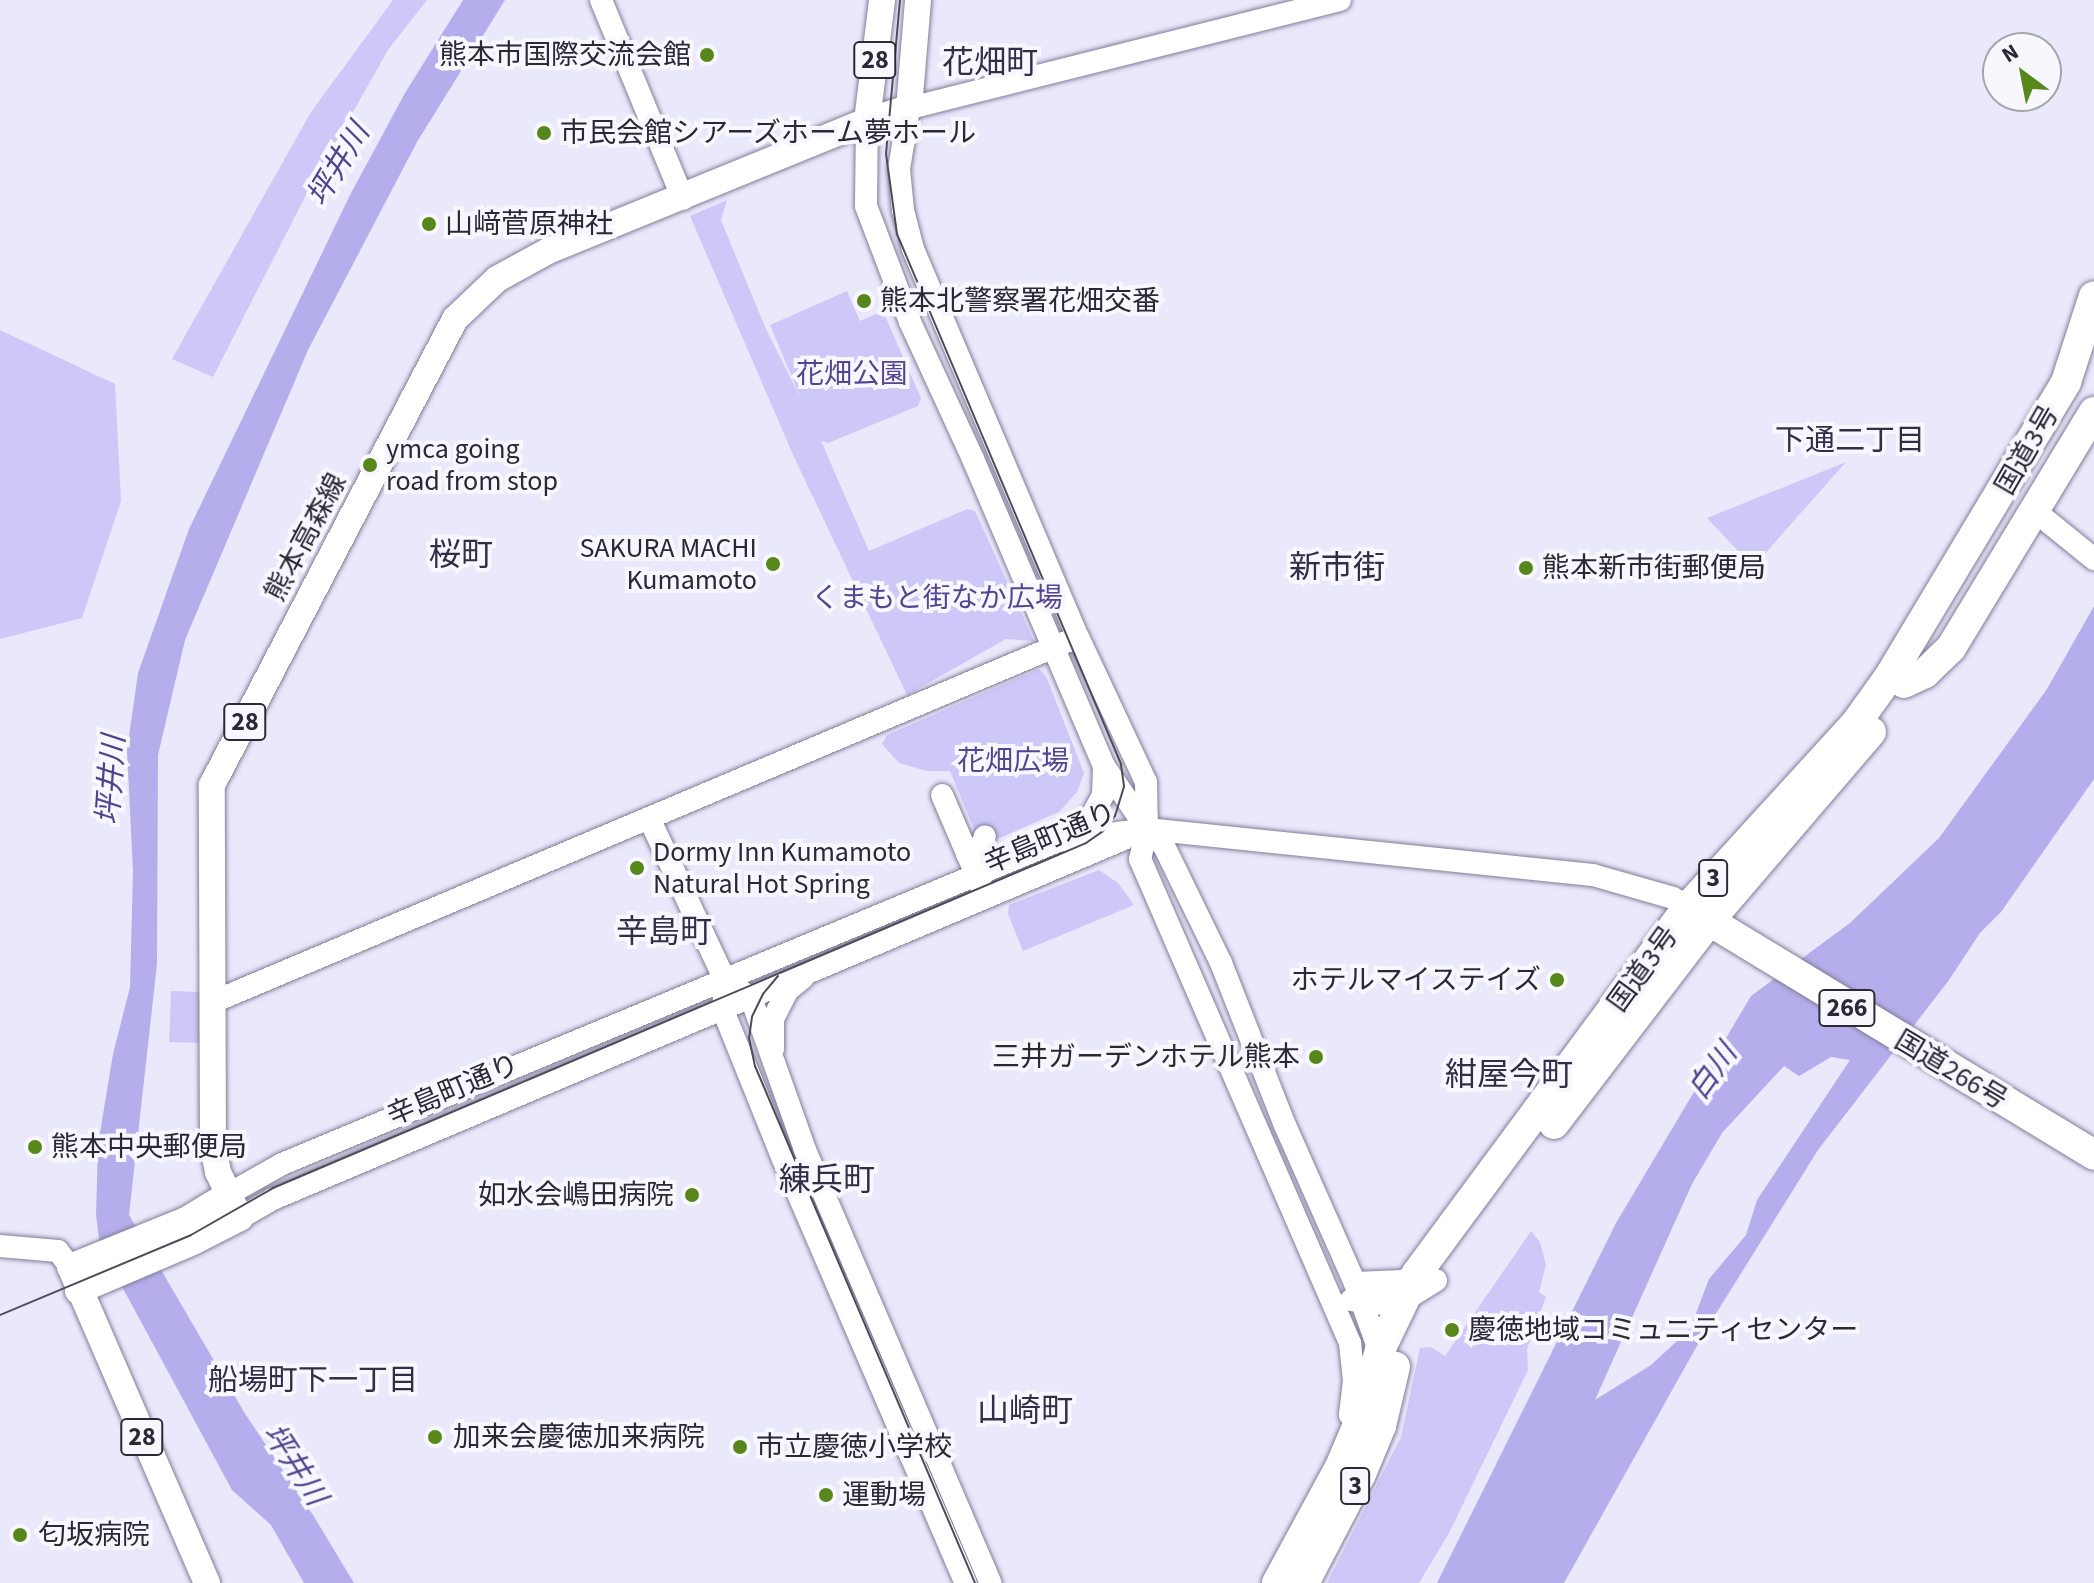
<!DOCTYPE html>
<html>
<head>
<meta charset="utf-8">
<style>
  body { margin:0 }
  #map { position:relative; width:2094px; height:1583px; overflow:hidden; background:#eae8fb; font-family:"Source Sans 3","Noto Sans JP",sans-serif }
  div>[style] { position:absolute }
  .green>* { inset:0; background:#cdc8f8; transform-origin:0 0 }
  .water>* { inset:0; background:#b5aeec }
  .roads { filter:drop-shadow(0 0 2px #807d99) drop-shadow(0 0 2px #807d99) }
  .secondary>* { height:22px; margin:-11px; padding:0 11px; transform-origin:11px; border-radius:11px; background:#fff }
  .primary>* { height:26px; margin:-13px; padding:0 13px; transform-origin:13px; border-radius:13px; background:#fff }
  .highway>* { height:30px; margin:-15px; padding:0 15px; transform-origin:15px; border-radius:15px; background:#fff }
  .tram>* { height:2px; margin:-1px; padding:0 1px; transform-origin:1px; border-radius:1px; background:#4d4c59 }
  .dots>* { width:22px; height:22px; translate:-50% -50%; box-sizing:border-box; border:4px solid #f7f7fd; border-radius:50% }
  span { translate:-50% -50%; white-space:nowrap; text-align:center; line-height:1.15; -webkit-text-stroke:8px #f7f7fd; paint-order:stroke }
  .shield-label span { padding:2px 6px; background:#f7f7fd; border:2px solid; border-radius:6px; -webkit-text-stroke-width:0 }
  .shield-label { font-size:26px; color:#2a2935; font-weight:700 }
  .poi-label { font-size:28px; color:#2a2935 }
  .right { translate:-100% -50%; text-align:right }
  .left { translate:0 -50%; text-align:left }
  .park-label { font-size:28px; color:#53458f }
  .street-label { font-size:28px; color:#2a2935 }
  .water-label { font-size:30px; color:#51438e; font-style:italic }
  .neighbourhood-label { font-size:30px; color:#312f47 }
  .quarter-label { font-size:32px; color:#312f47 }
  .north { position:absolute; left:1982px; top:32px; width:80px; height:80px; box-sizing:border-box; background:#f7f7fd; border:2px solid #a5a5ad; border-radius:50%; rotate:328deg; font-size:22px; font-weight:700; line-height:32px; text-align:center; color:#2a2935 }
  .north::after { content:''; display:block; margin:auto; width:28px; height:36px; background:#57871a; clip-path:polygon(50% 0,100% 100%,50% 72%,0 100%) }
</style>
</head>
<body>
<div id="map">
  <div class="green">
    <i style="clip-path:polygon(393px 0,427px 0,388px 50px,305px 197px,213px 377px,172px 359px,311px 112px)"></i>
    <i style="clip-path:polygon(727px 200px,721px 220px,765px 327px,801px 399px,770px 325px,847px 291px,860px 321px,883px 311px,921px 398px,918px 406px,828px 443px,821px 441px,869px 551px,967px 509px,975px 511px,1034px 641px,1006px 639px,907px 695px,794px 457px,690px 216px)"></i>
    <i style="clip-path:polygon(0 330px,115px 384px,121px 501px,82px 618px,0 639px)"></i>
    <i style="clip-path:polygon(1846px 462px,1753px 567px,1707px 518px)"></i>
    <i style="clip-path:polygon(1039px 669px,1046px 676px,1084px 773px,1077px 792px,1059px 812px,986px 844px,979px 841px,950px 771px,927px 771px,899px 763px,882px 744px,887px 735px)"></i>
    <i style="clip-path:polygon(1099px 870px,1118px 883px,1134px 905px,1023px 951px,1008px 914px,1009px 905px)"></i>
    <i style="left:171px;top:991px;width:30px;height:51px;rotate:2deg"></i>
    <i style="clip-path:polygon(1531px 1231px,1540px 1242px,1546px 1265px,1539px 1292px,1546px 1297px,1527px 1349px,1528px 1370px,1449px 1533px,1419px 1583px,1327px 1583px,1401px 1437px,1420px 1348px,1431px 1347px,1445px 1356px)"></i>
  </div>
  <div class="water">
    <i style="clip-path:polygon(463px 0,505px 0,417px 142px,308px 350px,185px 640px,158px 755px,157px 964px,129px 1215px,244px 1412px,313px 1515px,354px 1583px,304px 1583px,271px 1525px,232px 1490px,100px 1246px,96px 1215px,98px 1145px,113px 1054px,130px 987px,133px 871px,127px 750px,138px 673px,189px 529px,350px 195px,405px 93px)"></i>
    <i style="clip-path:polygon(evenodd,2094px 606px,2094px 779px,2001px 912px,1980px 933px,1949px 980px,1818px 1150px,1707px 1328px,1564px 1583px,1437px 1583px,1616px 1223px,1751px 996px,1850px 923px,1939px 838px,2047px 689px,2094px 606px,1831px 1057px,1850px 1060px,1757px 1200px,1746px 1235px,1709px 1279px,1690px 1329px,1651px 1365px,1595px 1400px,1692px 1184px,1722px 1133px,1784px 1066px,1799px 1076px,1831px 1057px)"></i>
  </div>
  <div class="roads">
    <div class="secondary">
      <i style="left:601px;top:0;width:215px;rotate:67.6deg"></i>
      <i style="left:1340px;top:0;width:444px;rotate:165.9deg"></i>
      <i style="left:909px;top:108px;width:62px;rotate:99.3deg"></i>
      <i style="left:899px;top:169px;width:41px;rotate:84.4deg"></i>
      <i style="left:903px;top:210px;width:40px;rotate:75.6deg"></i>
      <i style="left:913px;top:249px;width:422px;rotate:67deg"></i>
      <i style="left:1078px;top:637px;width:160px;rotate:64.9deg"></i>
      <i style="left:1146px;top:782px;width:47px;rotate:88.8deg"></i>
      <i style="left:1147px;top:829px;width:31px;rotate:103deg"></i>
      <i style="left:1140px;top:859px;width:528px;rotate:66.54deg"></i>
      <i style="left:1350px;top:1343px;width:38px;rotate:84deg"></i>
      <i style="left:1354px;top:1381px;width:34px;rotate:97deg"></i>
      <i style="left:867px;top:121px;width:85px;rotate:90.7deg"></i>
      <i style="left:866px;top:206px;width:124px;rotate:69.2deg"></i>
      <i style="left:910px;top:322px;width:151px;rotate:65.3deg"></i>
      <i style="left:973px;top:459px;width:334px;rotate:66.9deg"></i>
      <i style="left:1104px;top:766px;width:76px;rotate:55.7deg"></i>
      <i style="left:1147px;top:829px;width:24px;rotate:45deg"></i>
      <i style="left:1164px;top:846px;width:130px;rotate:64deg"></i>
      <i style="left:1221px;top:963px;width:172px;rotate:68.5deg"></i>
      <i style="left:1284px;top:1123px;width:175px;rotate:66.1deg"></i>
      <i style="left:1355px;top:1283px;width:81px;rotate:70.4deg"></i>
      <i style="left:2036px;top:512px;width:75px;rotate:39deg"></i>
      <i style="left:942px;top:795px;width:99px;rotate:66.8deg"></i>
      <i style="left:649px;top:818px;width:179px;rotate:64.9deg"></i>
      <i style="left:725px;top:980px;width:32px;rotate:35deg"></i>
      <i style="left:751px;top:998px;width:161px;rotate:70.4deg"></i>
      <i style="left:805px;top:1150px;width:471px;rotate:66.8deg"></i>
      <i style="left:1062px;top:838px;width:36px;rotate:-36deg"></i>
      <i style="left:1091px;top:817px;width:25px;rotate:-61deg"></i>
      <i style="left:1103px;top:795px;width:29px;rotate:-88deg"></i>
      <i style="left:967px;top:854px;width:17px;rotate:-31deg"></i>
      <i style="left:982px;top:845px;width:9px;rotate:-72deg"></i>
      <i style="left:724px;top:997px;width:13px;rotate:94deg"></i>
      <i style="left:723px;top:1010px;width:161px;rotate:68.1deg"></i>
      <i style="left:783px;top:1159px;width:462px;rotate:66.7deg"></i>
      <i style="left:213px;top:1002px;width:926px;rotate:-22.88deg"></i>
      <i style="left:773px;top:1049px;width:30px;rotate:-90deg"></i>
      <i style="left:773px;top:1019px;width:33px;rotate:-63deg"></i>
      <i style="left:788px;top:990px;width:19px;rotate:-39deg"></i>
      <i style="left:227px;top:1195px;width:63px;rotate:-29.4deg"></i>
      <i style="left:282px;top:1164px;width:841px;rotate:-22.6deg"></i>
      <i style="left:1058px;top:841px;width:90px;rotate:-7.7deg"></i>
      <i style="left:1147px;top:829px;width:448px;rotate:5.9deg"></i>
      <i style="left:1593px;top:875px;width:83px;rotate:16deg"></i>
      <i style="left:1673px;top:898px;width:17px;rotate:31deg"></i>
      <i style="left:240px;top:1218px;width:38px;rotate:-30deg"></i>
      <i style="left:273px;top:1199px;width:924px;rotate:-22.93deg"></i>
      <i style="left:0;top:1246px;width:58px;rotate:4.9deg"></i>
      <i style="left:58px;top:1251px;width:20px;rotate:53deg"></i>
      <i style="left:1355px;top:1283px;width:48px;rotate:-2.4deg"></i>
      <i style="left:1403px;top:1281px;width:16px;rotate:-30deg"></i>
      <i style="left:1351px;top:1300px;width:23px;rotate:10deg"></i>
      <i style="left:1374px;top:1304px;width:29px;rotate:-6deg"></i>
      <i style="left:1403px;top:1301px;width:39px;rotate:-32deg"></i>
    </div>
    <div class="primary">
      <i style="left:867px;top:121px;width:122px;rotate:-82.9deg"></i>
      <i style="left:78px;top:1291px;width:125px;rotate:-23.1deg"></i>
      <i style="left:193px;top:1242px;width:53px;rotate:-27.1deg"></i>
      <i style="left:240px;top:1218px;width:51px;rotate:-115.6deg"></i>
      <i style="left:218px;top:1172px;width:26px;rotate:-101deg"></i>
      <i style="left:213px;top:1146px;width:361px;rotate:-90.2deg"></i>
      <i style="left:212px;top:785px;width:526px;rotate:-62.46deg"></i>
      <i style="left:455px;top:319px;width:58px;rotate:-43.6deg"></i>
      <i style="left:497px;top:279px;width:58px;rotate:-28.8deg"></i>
      <i style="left:548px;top:251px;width:344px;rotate:-22.2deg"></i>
      <i style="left:867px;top:121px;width:44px;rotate:-17.2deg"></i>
      <i style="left:909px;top:108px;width:108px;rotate:-85.2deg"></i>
      <i style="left:207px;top:1583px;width:344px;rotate:-113.4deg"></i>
      <i style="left:70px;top:1267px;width:125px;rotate:-22.1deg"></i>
      <i style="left:186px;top:1220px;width:48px;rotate:-31.4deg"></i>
    </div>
    <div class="highway">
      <i style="left:1904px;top:683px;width:23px;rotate:-25deg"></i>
      <i style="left:1925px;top:673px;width:36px;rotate:-44deg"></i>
      <i style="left:1951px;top:648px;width:276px;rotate:-58.8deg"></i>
      <i style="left:1693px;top:911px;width:469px;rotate:31.3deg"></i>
      <i style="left:1554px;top:1124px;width:255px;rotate:-52.6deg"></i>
      <i style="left:1709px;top:921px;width:249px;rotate:-49.4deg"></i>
      <i style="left:1277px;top:1583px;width:132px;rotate:-61.5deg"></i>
      <i style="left:1340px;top:1467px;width:49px;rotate:-67.1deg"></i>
      <i style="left:1359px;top:1422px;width:75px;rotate:-73.7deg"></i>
      <i style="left:1380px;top:1350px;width:85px;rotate:-64.3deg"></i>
      <i style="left:1417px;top:1273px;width:455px;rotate:-53.5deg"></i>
      <i style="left:1688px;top:907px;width:249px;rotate:-47.6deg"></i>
      <i style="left:1856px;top:723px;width:57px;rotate:-54.3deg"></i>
      <i style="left:1889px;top:677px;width:344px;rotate:-59deg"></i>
      <i style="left:2066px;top:382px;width:90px;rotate:-72deg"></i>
      <i style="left:1304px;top:1583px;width:123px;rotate:-62.4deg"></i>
      <i style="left:1361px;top:1474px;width:52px;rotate:-67.4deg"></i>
      <i style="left:1381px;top:1426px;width:61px;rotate:-76.7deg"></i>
    </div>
  </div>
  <div class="tram">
    <i style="left:778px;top:976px;width:23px;rotate:130deg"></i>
    <i style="left:763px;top:994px;width:25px;rotate:116deg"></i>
    <i style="left:752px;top:1017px;width:21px;rotate:98deg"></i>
    <i style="left:749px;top:1038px;width:29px;rotate:78deg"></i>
    <i style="left:755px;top:1066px;width:562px;rotate:66.95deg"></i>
    <i style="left:0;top:1315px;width:207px;rotate:-22.7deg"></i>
    <i style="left:191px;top:1235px;width:95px;rotate:-29.8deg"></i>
    <i style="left:273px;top:1188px;width:883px;rotate:-22.99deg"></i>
    <i style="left:1086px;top:843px;width:19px;rotate:-35deg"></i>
    <i style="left:1102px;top:832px;width:21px;rotate:-51deg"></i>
    <i style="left:1115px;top:816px;width:31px;rotate:-73deg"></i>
    <i style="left:1124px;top:786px;width:22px;rotate:-98deg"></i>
    <i style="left:1121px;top:764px;width:575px;rotate:-112.91deg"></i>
    <i style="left:897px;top:234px;width:81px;rotate:-97.8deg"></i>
    <i style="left:886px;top:154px;width:155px;rotate:-84.8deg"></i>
  </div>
  <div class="dots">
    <i style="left:707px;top:55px;background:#57871a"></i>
    <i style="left:544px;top:133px;background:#57871a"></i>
    <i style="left:429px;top:224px;background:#57871a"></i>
    <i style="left:864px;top:301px;background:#57871a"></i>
    <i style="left:370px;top:465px;background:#57871a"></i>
    <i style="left:773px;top:564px;background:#57871a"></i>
    <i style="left:1526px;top:568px;background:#57871a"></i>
    <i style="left:637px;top:868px;background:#57871a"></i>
    <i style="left:1557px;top:980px;background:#57871a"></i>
    <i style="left:1316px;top:1057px;background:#57871a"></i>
    <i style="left:35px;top:1147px;background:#57871a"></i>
    <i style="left:692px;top:1195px;background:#57871a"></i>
    <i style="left:1452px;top:1330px;background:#57871a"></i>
    <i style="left:435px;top:1437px;background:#57871a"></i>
    <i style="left:740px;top:1447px;background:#57871a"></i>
    <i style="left:826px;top:1495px;background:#57871a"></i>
    <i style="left:20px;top:1535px;background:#57871a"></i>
  </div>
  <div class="shield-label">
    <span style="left:875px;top:60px">28</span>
    <span style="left:245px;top:722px">28</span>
    <span style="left:1713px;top:878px">3</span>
    <span style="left:1847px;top:1008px">266</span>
    <span style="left:142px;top:1437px">28</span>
    <span style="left:1355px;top:1486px">3</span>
  </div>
  <div class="poi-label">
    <span class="right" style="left:691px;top:55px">熊本市国際交流会館</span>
    <span class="left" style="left:560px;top:133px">市民会館シアーズホーム夢ホール</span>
    <span class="left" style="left:445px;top:224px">山﨑菅原神社</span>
    <span class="left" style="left:880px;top:301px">熊本北警察署花畑交番</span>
    <span class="left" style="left:386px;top:465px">ymca going<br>road from stop</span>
    <span class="right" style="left:757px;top:564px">SAKURA MACHI<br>Kumamoto</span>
    <span class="left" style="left:1542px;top:568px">熊本新市街郵便局</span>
    <span class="left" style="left:653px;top:868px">Dormy Inn Kumamoto<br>Natural Hot Spring</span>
    <span class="right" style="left:1541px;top:980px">ホテルマイステイズ</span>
    <span class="right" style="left:1300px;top:1057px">三井ガーデンホテル熊本</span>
    <span class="left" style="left:51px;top:1147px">熊本中央郵便局</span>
    <span class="right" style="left:674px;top:1195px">如水会嶋田病院</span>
    <span class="left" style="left:1468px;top:1330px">慶徳地域コミュニティセンター</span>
    <span class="left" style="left:453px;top:1437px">加来会慶徳加来病院</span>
    <span class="left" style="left:756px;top:1447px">市立慶徳小学校</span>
    <span class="left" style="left:842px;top:1495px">運動場</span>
    <span class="left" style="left:38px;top:1535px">匂坂病院</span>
  </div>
  <div class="park-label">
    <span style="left:852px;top:374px">花畑公園</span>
    <span style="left:937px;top:598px">くまもと街なか広場</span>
    <span style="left:1013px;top:761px">花畑広場</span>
  </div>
  <div class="street-label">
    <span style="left:2027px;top:450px;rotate:-60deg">国道3号</span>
    <span style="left:306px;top:537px;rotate:-62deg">熊本高森線</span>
    <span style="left:1050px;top:838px;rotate:-23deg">辛島町通り</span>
    <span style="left:1643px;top:969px;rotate:-54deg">国道3号</span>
    <span style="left:1951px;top:1070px;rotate:31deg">国道266号</span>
    <span style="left:453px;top:1090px;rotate:-23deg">辛島町通り</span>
  </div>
  <div class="water-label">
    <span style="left:339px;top:165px;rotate:-59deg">坪井川</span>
    <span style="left:112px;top:780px;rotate:-86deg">坪井川</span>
    <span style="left:1713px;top:1072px;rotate:-54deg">白川</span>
    <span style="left:294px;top:1465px;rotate:57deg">坪井川</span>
  </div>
  <div class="neighbourhood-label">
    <span style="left:1850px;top:441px">下通二丁目</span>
    <span style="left:313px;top:1381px">船場町下一丁目</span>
  </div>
  <div class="quarter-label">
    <span style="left:990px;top:63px">花畑町</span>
    <span style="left:461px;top:555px">桜町</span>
    <span style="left:1337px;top:568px">新市街</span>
    <span style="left:664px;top:932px">辛島町</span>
    <span style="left:1509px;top:1075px">紺屋今町</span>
    <span style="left:827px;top:1180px">練兵町</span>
    <span style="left:1025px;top:1411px">山崎町</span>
  </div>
  <div class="north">N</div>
</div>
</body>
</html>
